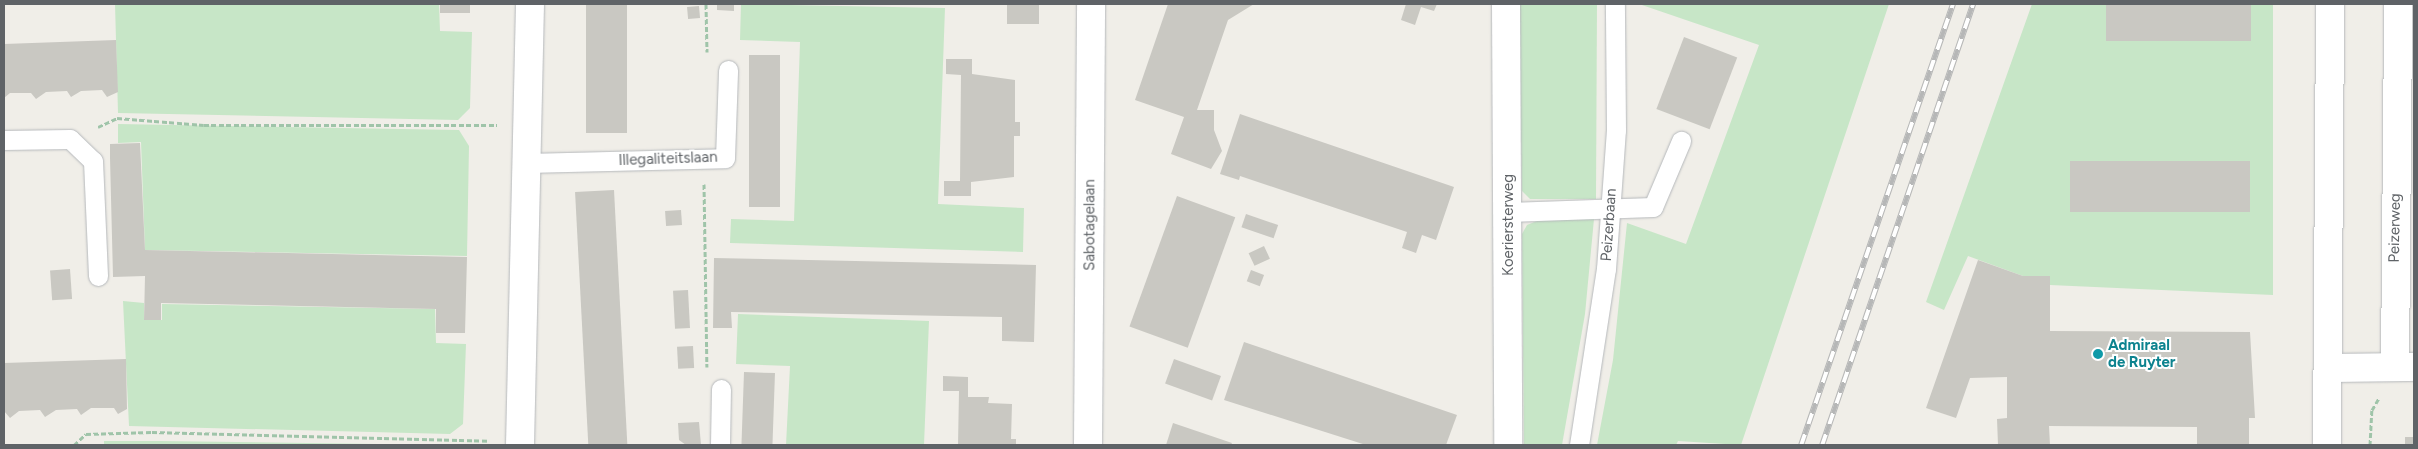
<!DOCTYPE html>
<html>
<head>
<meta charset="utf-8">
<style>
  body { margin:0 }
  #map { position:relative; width:2418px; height:449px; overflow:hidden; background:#f0eee8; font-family:Figtree,sans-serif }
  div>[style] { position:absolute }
  .green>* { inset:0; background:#c7e6c7 }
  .building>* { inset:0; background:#c9c8c2; transform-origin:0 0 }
  .path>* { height:3px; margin-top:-1.5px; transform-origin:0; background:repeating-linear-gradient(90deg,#9fc4a9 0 5px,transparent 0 7.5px) }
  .roads { filter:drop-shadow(0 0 1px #b5b8bb) drop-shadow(0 0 1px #b5b8bb) }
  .lane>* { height:19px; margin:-9.5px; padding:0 9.5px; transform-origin:9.5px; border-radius:9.5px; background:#fff }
  .street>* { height:28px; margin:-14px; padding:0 14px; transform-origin:14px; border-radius:14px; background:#fff }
  .secondary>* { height:28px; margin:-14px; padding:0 14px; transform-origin:14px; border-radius:14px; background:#fff }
  .rail>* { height:5.5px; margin-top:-2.75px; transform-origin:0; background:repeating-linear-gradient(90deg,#fff 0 11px,#b6b7b7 0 22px); box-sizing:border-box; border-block:1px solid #b6b7b7 }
  .dots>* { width:14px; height:14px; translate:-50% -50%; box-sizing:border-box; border:2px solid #fff; border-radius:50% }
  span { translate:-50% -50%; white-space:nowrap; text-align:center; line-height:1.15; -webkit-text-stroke:4px #fff; paint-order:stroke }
  .street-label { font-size:15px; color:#5f6367 }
  .culture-label { font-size:15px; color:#0d838f; font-weight:700 }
  .left { translate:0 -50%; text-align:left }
  .frame { position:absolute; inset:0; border:5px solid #5f6367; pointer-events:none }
</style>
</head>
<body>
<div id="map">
  <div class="green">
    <i style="clip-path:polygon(115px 4px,439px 4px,440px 31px,472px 32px,470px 108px,458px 120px,118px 113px)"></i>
    <i style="clip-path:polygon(741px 4px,945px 8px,938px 204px,1024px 208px,1023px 252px,730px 243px,731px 219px,794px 221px,800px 42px,740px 40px)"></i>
    <i style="clip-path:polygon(1519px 4px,1597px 4px,1596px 199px,1530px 199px,1522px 191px)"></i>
    <i style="clip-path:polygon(1639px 4px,1889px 4px,1741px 445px,1678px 441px,1676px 445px,1597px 445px,1613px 360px,1627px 223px,1686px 244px,1759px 45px)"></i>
    <i style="clip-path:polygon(2032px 4px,2273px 4px,2273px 295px,2050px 285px,2050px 276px,2023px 276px,1968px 256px,1944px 310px,1926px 302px)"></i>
    <i style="clip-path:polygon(118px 124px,459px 130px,469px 146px,467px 256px,145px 250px,141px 142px,118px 143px)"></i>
    <i style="clip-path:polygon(1544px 218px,1594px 219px,1585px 314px,1562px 445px,1524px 445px,1522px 234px,1527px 225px)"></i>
    <i style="clip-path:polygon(123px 301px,144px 303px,144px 320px,162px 320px,162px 304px,435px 309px,436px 343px,466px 344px,463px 424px,450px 434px,129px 426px)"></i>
    <i style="clip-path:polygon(738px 314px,929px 321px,924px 445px,786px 445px,790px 366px,736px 364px)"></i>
    <i style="clip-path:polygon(104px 441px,160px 441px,449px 445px,104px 445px)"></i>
  </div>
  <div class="building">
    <i style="left:440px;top:4px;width:30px;height:9px"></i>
    <i style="left:586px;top:4px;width:41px;height:129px"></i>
    <i style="clip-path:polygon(717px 4px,734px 4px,734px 11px,717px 10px)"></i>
    <i style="left:1007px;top:4px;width:32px;height:20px"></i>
    <i style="clip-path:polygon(1168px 4px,1254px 4px,1228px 20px,1197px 110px,1214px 110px,1214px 130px,1222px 151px,1211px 169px,1171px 154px,1184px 117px,1135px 100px)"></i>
    <i style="clip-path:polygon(1406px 4px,1437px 4px,1434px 11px,1421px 7px,1415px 25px,1401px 20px)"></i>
    <i style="left:2106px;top:4px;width:145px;height:37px"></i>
    <i style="left:699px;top:6px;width:12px;height:12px;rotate:85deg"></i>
    <i style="left:1684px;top:37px;width:57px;height:77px;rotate:21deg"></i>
    <i style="clip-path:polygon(116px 40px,118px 92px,107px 97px,102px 90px,81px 91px,71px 97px,67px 91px,46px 92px,36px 99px,31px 93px,10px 93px,4px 98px,4px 44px)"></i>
    <i style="left:749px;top:55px;width:31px;height:152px"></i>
    <i style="clip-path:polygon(946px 59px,972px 59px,972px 74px,1015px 80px,1015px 122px,1020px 122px,1020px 136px,1014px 136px,1014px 177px,971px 182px,971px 196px,944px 196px,944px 181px,960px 181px,961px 75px,946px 74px)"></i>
    <i style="clip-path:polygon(1240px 114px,1454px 187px,1436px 240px,1422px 235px,1416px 253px,1402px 248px,1407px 232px,1240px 176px,1239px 180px,1220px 174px)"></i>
    <i style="clip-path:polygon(140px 143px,145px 250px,467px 257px,465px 333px,436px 333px,436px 309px,161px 303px,161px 320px,144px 320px,145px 276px,113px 277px,110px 158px,110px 144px)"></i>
    <i style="left:2070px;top:161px;width:180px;height:51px"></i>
    <i style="left:614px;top:190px;width:255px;height:39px;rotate:87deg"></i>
    <i style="left:1177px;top:196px;width:62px;height:139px;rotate:20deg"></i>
    <i style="left:681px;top:210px;width:15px;height:16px;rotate:86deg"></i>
    <i style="left:1246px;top:214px;width:34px;height:14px;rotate:19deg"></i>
    <i style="left:1264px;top:246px;width:14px;height:17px;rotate:65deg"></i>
    <i style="clip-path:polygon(714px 258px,1036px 265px,1034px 342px,1002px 341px,1002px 317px,731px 312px,732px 328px,713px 328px)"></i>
    <i style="clip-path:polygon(1978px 260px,2023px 276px,2050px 276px,2050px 331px,2250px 332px,2255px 418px,2249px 418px,2249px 445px,2197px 445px,2197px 427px,2049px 426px,2050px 445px,1998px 445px,1997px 419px,2007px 418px,2007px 377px,1970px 378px,1956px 418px,1926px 408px)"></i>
    <i style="left:70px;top:269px;width:30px;height:20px;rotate:86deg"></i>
    <i style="left:1251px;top:270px;width:14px;height:12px;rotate:21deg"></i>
    <i style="left:688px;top:290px;width:38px;height:15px;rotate:87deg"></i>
    <i style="clip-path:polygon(1244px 342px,1457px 415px,1446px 445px,1366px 445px,1224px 400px)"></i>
    <i style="left:693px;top:346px;width:22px;height:16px;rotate:87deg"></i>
    <i style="clip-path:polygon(126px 359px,127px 409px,118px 414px,114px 408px,91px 408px,81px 415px,77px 409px,56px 410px,45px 417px,40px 410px,19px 411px,10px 418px,4px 411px,4px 363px)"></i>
    <i style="left:1174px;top:359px;width:50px;height:26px;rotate:20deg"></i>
    <i style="left:744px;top:372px;width:31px;height:73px;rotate:2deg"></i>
    <i style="clip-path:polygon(943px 376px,968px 377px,968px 397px,989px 397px,988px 403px,1012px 404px,1011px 439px,1016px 439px,1016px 445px,958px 445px,959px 391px,943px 391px)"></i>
    <i style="clip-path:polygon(699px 422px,701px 445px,686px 445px,679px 440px,678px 423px)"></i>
    <i style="clip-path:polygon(1173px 423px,1232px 443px,1231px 445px,1166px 445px)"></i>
    <i style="left:2405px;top:437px;width:9px;height:8px"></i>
  </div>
  <div class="path">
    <i style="left:706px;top:4px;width:48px;rotate:88.8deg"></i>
    <i style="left:98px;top:127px;width:21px;rotate:-25deg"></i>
    <i style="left:117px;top:118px;width:87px;rotate:4.6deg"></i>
    <i style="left:204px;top:125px;width:293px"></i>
    <i style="left:704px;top:184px;width:183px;rotate:89.1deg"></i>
    <i style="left:74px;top:445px;width:16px;rotate:-43deg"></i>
    <i style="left:86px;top:434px;width:66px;rotate:-1.7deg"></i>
    <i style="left:152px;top:432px;width:337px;rotate:1.5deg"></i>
    <i style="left:2370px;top:445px;width:35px;rotate:-87deg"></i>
    <i style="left:2372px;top:410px;width:14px;rotate:-60deg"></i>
  </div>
  <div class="roads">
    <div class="lane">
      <i style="left:4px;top:140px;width:66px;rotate:-0.9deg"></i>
      <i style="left:70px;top:139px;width:32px;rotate:44deg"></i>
      <i style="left:93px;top:161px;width:115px;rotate:87.5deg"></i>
      <i style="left:525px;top:163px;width:200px;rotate:-1.4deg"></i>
      <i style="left:725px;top:158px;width:88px;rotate:-88deg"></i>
      <i style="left:1508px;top:212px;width:145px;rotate:-2deg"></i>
      <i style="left:1653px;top:207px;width:72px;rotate:-67deg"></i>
      <i style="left:720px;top:445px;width:56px;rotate:-89deg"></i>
      <i style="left:1579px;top:445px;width:178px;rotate:-81.3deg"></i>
      <i style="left:1606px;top:269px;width:139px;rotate:-85.9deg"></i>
      <i style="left:1616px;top:130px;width:126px;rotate:-90.5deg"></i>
    </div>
    <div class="street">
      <i style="left:1506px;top:4px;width:441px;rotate:89.7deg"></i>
      <i style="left:2395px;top:367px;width:363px;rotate:-89.5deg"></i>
      <i style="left:2328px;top:368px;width:86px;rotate:-0.7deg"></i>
      <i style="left:520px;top:445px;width:441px;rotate:-88.7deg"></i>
      <i style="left:1088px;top:445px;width:441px;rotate:-89.6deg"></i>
    </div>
    <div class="secondary">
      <i style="left:2327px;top:445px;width:441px;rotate:-89.6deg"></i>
    </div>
  </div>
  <div class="rail">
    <i style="left:1801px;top:445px;width:466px;rotate:-71deg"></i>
    <i style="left:1822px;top:445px;width:466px;rotate:-71.1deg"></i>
  </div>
  <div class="dots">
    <i style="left:2098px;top:354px;background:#0f9aa8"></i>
  </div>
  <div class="street-label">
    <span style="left:668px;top:159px;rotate:-2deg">Illegaliteitslaan</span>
    <span style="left:1090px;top:225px;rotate:-90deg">Sabotagelaan</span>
    <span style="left:1509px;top:225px;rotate:-90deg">Koeriersterweg</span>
    <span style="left:1609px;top:225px;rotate:-86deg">Peizerbaan</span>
    <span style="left:2395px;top:228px;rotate:-89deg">Peizerweg</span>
  </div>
  <div class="culture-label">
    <span class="left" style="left:2108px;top:354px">Admiraal<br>de Ruyter</span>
  </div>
  <div class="frame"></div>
</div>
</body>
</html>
